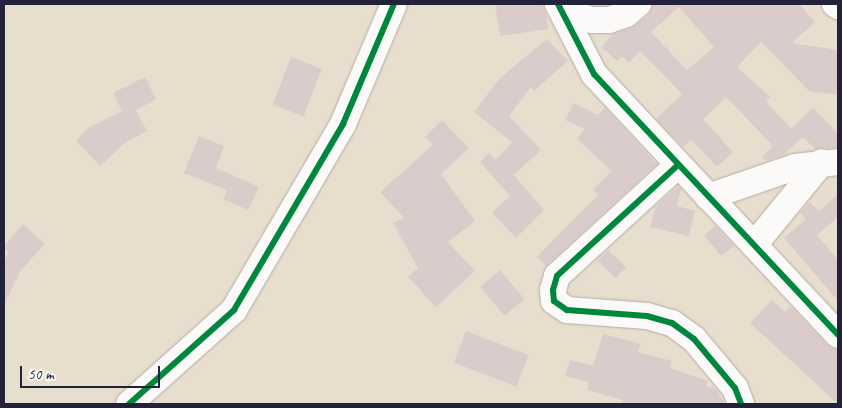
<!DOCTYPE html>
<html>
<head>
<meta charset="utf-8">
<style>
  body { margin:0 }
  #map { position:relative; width:842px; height:408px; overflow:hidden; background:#e8dece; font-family:Caveat,sans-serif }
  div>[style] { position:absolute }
  .building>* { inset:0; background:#daccca; transform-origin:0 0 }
  .roads { filter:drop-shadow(0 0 1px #b3aca5) drop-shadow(0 0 1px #b3aca5) }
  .minor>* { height:26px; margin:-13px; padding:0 13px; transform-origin:13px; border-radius:13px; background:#fcfaf8 }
  .cycleway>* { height:6px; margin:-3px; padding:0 3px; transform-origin:3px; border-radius:3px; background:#00873e }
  span { translate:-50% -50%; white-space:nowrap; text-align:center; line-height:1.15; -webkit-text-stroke:4px #f6f6f2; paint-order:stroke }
  .frame { position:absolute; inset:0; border:5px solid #22223b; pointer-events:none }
  .scale { position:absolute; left:20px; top:366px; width:140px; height:22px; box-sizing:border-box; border:2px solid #22223b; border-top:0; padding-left:6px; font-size:15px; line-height:18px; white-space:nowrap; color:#22223b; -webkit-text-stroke:4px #f6f6f2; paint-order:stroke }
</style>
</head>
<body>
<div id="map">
  <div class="building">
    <i style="clip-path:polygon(495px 4px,543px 4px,549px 29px,500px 36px)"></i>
    <i style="clip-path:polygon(evenodd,653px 4px,799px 4px,815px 22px,792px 43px,838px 50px,838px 95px,809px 91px,761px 42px,737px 67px,770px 97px,766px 101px,791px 129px,813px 107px,838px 134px,838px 147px,815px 149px,803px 137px,783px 155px,766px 161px,762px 157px,773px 146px,726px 97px,703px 119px,733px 152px,717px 167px,691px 140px,683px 147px,656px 119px,682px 94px,640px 51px,629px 63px,622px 56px,617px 61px,601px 47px,613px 34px,631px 28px,648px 16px,653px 4px,679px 7px,714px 47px,687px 70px,651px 32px,679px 7px)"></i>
    <i style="clip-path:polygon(547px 39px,568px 61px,534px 91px,531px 87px,509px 116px,541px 150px,514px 175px,544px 210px,516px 238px,492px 213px,510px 196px,480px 162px,489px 153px,496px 160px,512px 142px,474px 112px,500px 78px)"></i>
    <i style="left:291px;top:57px;width:33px;height:51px;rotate:21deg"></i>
    <i style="clip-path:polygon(145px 77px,156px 99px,136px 110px,147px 131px,125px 143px,100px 166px,76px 141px,88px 128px,122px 111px,113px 93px)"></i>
    <i style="clip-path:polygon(574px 103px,598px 115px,605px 108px,657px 164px,546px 266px,537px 257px,598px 195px,593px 190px,611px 171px,577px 138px,585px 129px,565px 120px)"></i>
    <i style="clip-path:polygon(442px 120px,469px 148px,441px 174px,475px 221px,448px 242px,475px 271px,436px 307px,408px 277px,418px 268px,393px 223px,404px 218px,380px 192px,433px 145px,425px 137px)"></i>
    <i style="clip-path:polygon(199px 136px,224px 146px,216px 168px,259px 187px,248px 210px,223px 199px,227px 190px,184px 173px)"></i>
    <i style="clip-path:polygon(678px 186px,681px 189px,677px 206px,695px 211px,689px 236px,650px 227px,656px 206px)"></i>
    <i style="clip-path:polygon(838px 194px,838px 217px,817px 235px,838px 260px,838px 301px,784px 238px,806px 219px,800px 213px,810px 202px,819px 211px)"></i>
    <i style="clip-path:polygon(23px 224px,45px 244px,21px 270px,4px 305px,4px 262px,8px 253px,4px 246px)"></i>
    <i style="clip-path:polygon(715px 226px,734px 246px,721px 256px,704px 235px)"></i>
    <i style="left:608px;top:250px;width:25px;height:15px;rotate:43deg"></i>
    <i style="left:500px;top:270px;width:38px;height:26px;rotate:50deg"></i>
    <i style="clip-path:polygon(772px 300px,785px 312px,790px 306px,827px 345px,838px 350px,838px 404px,750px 323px)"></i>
    <i style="left:466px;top:331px;width:67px;height:34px;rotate:21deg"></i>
    <i style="clip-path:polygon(603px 334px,641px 344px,638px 352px,672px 361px,670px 368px,708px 381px,706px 386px,716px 389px,725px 404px,622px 404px,623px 400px,587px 390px,589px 382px,565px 376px,570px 360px,593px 366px)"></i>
  </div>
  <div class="roads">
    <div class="minor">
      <i style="left:558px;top:4px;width:79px;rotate:62.8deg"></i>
      <i style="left:594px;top:74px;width:357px;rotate:46.9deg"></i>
      <i style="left:560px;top:4px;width:19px;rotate:36deg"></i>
      <i style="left:575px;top:15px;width:18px;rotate:16deg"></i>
      <i style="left:592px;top:20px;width:17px"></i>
      <i style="left:609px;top:20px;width:18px;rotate:-19deg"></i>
      <i style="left:626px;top:14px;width:16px;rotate:-40deg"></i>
      <i style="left:835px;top:4px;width:4px;rotate:34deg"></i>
      <i style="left:678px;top:165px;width:164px;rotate:137.5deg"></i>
      <i style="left:557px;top:276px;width:15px;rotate:106deg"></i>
      <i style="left:553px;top:290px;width:11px;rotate:85deg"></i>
      <i style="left:554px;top:301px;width:16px;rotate:35deg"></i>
      <i style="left:567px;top:310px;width:80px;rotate:4.3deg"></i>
      <i style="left:647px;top:316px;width:26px;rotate:16deg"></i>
      <i style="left:672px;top:323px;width:27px;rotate:36deg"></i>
      <i style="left:694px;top:339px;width:64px;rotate:50.1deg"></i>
      <i style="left:735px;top:388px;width:17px;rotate:69deg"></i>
      <i style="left:708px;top:197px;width:92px;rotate:-19deg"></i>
      <i style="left:795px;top:167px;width:43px;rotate:-6.6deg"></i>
      <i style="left:754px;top:245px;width:107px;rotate:-50.7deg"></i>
      <i style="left:129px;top:404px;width:141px;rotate:-41.8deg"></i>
      <i style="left:234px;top:310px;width:216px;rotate:-59.6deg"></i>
      <i style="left:343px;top:124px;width:130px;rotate:-67deg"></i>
    </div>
  </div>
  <div class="cycleway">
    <i style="left:558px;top:4px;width:79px;rotate:62.8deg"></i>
    <i style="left:594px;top:74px;width:357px;rotate:46.9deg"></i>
    <i style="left:678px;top:165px;width:164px;rotate:137.5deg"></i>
    <i style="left:557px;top:276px;width:15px;rotate:106deg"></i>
    <i style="left:553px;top:290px;width:11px;rotate:85deg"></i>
    <i style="left:554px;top:301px;width:16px;rotate:35deg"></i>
    <i style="left:567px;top:310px;width:80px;rotate:4.3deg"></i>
    <i style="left:647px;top:316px;width:26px;rotate:16deg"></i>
    <i style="left:672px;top:323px;width:27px;rotate:36deg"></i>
    <i style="left:694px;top:339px;width:64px;rotate:50.1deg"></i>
    <i style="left:735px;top:388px;width:17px;rotate:69deg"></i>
    <i style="left:129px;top:404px;width:141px;rotate:-41.8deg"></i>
    <i style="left:234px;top:310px;width:216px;rotate:-59.6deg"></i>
    <i style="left:343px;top:124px;width:130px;rotate:-67deg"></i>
  </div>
  <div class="frame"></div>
  <div class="scale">50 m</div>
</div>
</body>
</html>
